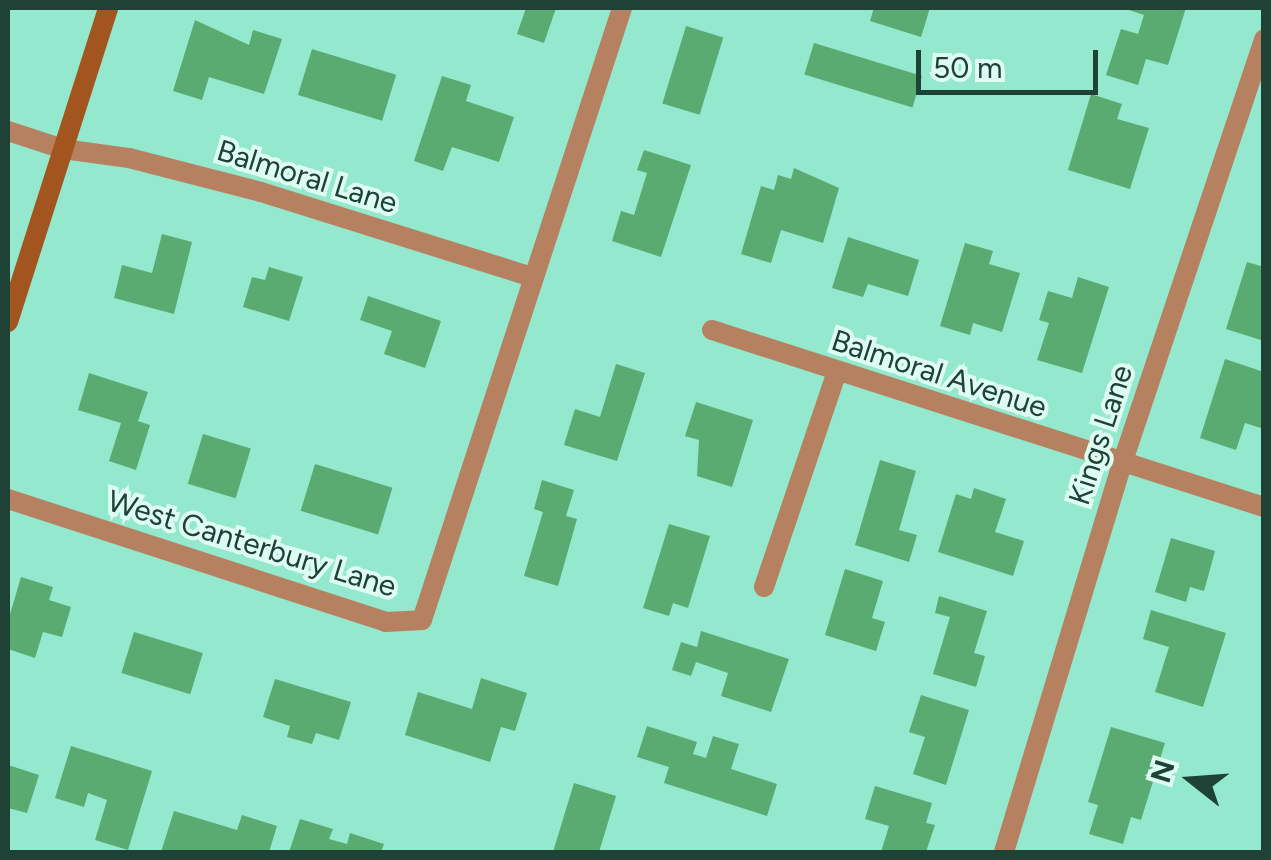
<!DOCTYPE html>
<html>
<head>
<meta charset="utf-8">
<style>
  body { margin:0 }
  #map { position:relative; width:1271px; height:860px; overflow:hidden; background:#93e8cd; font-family:Figtree,sans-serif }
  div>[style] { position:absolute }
  .building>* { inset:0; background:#5aab72; transform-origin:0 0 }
  .street>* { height:20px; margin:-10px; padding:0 10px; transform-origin:10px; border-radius:10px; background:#b68161 }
  .secondary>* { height:20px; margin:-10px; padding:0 10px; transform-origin:10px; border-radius:10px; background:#a2551f }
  span { translate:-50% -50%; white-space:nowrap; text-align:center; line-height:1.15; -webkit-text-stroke:8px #defef2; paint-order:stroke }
  .street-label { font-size:30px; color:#1f4237 }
  .frame { position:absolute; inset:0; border:10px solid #1f4237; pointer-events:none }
  .north { position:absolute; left:1141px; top:730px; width:100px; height:100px; -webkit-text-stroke:8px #defef2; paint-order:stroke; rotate:287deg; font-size:28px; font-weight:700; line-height:40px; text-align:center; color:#1f4237 }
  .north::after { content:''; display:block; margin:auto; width:35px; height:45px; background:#1f4237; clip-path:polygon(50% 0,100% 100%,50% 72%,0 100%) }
  .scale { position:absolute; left:916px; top:50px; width:182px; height:45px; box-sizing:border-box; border:5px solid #1f4237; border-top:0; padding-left:12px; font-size:30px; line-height:35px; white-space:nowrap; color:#1f4237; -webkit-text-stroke:8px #defef2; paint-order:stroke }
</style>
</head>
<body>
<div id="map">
  <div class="building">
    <i style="clip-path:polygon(526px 8px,556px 8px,544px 43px,517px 34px)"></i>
    <i style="clip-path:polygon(874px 8px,930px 8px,921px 37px,870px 21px)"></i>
    <i style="clip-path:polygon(1123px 8px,1186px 8px,1168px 65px,1146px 59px,1138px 85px,1106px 75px,1121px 29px,1138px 34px,1144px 15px)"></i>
    <i style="clip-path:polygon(195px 20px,249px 45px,253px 30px,282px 39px,264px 94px,209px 77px,202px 100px,173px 91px)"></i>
    <i style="left:686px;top:26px;width:39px;height:81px;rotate:17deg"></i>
    <i style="left:814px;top:43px;width:113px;height:33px;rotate:17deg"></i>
    <i style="left:312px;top:49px;width:88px;height:48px;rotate:17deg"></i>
    <i style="clip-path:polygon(442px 76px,471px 85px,466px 101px,514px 117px,499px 162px,452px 147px,443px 171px,414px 161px)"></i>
    <i style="clip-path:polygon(1091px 94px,1122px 104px,1117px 119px,1149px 128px,1130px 189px,1068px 170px)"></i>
    <i style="clip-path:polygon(644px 150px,691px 165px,661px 257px,612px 241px,621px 211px,634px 215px,647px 173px,637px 170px)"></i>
    <i style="clip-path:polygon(794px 168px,839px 188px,823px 243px,781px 230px,771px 263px,741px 254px,761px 186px,774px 190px,778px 175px,791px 179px)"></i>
    <i style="clip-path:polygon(162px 234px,192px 242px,174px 314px,114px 298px,122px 265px,152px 273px)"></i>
    <i style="clip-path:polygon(848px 237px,919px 260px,908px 296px,868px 284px,863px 297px,832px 288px)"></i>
    <i style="clip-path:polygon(965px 243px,993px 251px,989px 264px,1020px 273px,1002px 332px,973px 323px,970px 335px,940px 326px)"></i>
    <i style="clip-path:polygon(1247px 262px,1264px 267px,1264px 341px,1226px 329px)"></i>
    <i style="clip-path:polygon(269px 267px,303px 277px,289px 321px,243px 307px,252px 277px,265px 280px)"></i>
    <i style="clip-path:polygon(1078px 277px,1109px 287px,1082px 373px,1037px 360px,1049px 323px,1039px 320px,1048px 291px,1072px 298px)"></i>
    <i style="clip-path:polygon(368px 296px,441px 321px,425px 368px,384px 354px,392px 331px,360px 320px)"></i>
    <i style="clip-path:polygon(1225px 359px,1264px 372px,1264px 429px,1245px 423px,1236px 450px,1200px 438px)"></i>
    <i style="clip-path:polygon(616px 364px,645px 373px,617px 461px,564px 445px,575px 409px,600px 417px)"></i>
    <i style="clip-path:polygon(89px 373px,148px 392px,138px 421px,150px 425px,136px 470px,109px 461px,121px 423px,78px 410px)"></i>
    <i style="clip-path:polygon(696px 402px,753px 420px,732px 487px,697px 476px,699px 440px,685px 436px)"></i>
    <i style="left:203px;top:434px;width:50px;height:52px;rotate:17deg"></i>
    <i style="clip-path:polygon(880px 460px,916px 471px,899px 530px,917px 535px,909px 562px,855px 545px)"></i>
    <i style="left:315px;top:464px;width:81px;height:49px;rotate:17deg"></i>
    <i style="clip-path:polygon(542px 480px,574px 490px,566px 516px,577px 519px,558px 586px,524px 576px,543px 512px,534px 509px)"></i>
    <i style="clip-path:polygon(974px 488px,1006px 499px,995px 532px,1024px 541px,1013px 576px,938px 552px,956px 494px,971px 499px)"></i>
    <i style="clip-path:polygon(669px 524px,710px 536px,688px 608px,673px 603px,669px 616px,643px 608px)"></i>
    <i style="clip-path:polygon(1171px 538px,1215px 551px,1204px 591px,1190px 587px,1186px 602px,1155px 592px)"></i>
    <i style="clip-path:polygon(845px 569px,883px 581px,872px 618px,885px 622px,876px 651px,825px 635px)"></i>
    <i style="clip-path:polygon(21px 577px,53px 587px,49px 600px,71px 607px,62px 637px,43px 632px,35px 658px,8px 649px,8px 621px)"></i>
    <i style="clip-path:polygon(939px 596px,987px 611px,974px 653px,985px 656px,976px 687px,933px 674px,950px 617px,935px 613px)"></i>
    <i style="clip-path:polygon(1151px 610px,1226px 633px,1203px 707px,1155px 692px,1169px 647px,1143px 639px)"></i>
    <i style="clip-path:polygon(701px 631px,789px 659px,771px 712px,721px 696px,728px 673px,696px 662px,691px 676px,672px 670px,681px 642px,697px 647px)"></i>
    <i style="left:134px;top:632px;width:72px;height:43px;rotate:17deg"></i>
    <i style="clip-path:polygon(481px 678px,527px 693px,515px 731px,501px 727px,490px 762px,405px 735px,418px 692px,472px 709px)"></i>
    <i style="clip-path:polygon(275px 679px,351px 702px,339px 740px,316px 733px,312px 744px,287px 737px,290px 726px,263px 717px)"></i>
    <i style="clip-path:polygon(921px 695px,969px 710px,946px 785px,913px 774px,925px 737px,909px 732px)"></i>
    <i style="clip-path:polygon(647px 726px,697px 742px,693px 754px,706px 758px,713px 736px,739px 744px,731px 769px,777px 784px,767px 816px,664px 783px,669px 767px,637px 757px)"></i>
    <i style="clip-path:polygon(1111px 727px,1165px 743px,1141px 820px,1131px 817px,1123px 844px,1089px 834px,1098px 805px,1088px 802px)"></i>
    <i style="clip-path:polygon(71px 746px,152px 771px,128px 850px,95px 840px,107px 800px,88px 793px,84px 807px,55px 798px)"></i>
    <i style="clip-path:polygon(8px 765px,39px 775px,27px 813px,8px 808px)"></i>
    <i style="clip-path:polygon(574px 783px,616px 796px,599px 852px,553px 852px)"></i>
    <i style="clip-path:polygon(875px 786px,932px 803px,926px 823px,935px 825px,926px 852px,881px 852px,889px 826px,865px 819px)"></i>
    <i style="clip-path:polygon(174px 811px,237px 830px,242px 815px,277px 826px,269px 852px,161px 852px)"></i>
    <i style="clip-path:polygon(300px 819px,333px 829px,329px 839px,347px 844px,350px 833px,384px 844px,381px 852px,289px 852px)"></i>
  </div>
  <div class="street">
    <i style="left:8px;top:131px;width:58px;rotate:18.1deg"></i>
    <i style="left:63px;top:149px;width:67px;rotate:7.8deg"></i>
    <i style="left:129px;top:158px;width:136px;rotate:14.4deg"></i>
    <i style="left:261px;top:192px;width:284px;rotate:17.4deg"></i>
    <i style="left:712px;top:330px;width:580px;rotate:17.78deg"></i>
    <i style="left:8px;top:499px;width:398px;rotate:18deg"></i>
    <i style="left:386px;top:622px;width:36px;rotate:-3deg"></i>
    <i style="left:422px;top:620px;width:644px;rotate:-71.9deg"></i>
    <i style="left:764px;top:587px;width:225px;rotate:-71.3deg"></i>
    <i style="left:1004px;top:852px;width:406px;rotate:-73.1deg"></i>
    <i style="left:1122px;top:464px;width:448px;rotate:-71.5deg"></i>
  </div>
  <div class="secondary">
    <i style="left:8px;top:322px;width:330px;rotate:-72.3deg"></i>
  </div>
  <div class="street-label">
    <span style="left:307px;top:177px;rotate:17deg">Balmoral Lane</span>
    <span style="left:939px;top:374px;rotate:18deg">Balmoral Avenue</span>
    <span style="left:1101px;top:435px;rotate:-72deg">Kings Lane</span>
    <span style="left:252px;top:544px;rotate:17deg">West Canterbury Lane</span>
  </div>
  <div class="frame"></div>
  <div class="north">N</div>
  <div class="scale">50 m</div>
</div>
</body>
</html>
